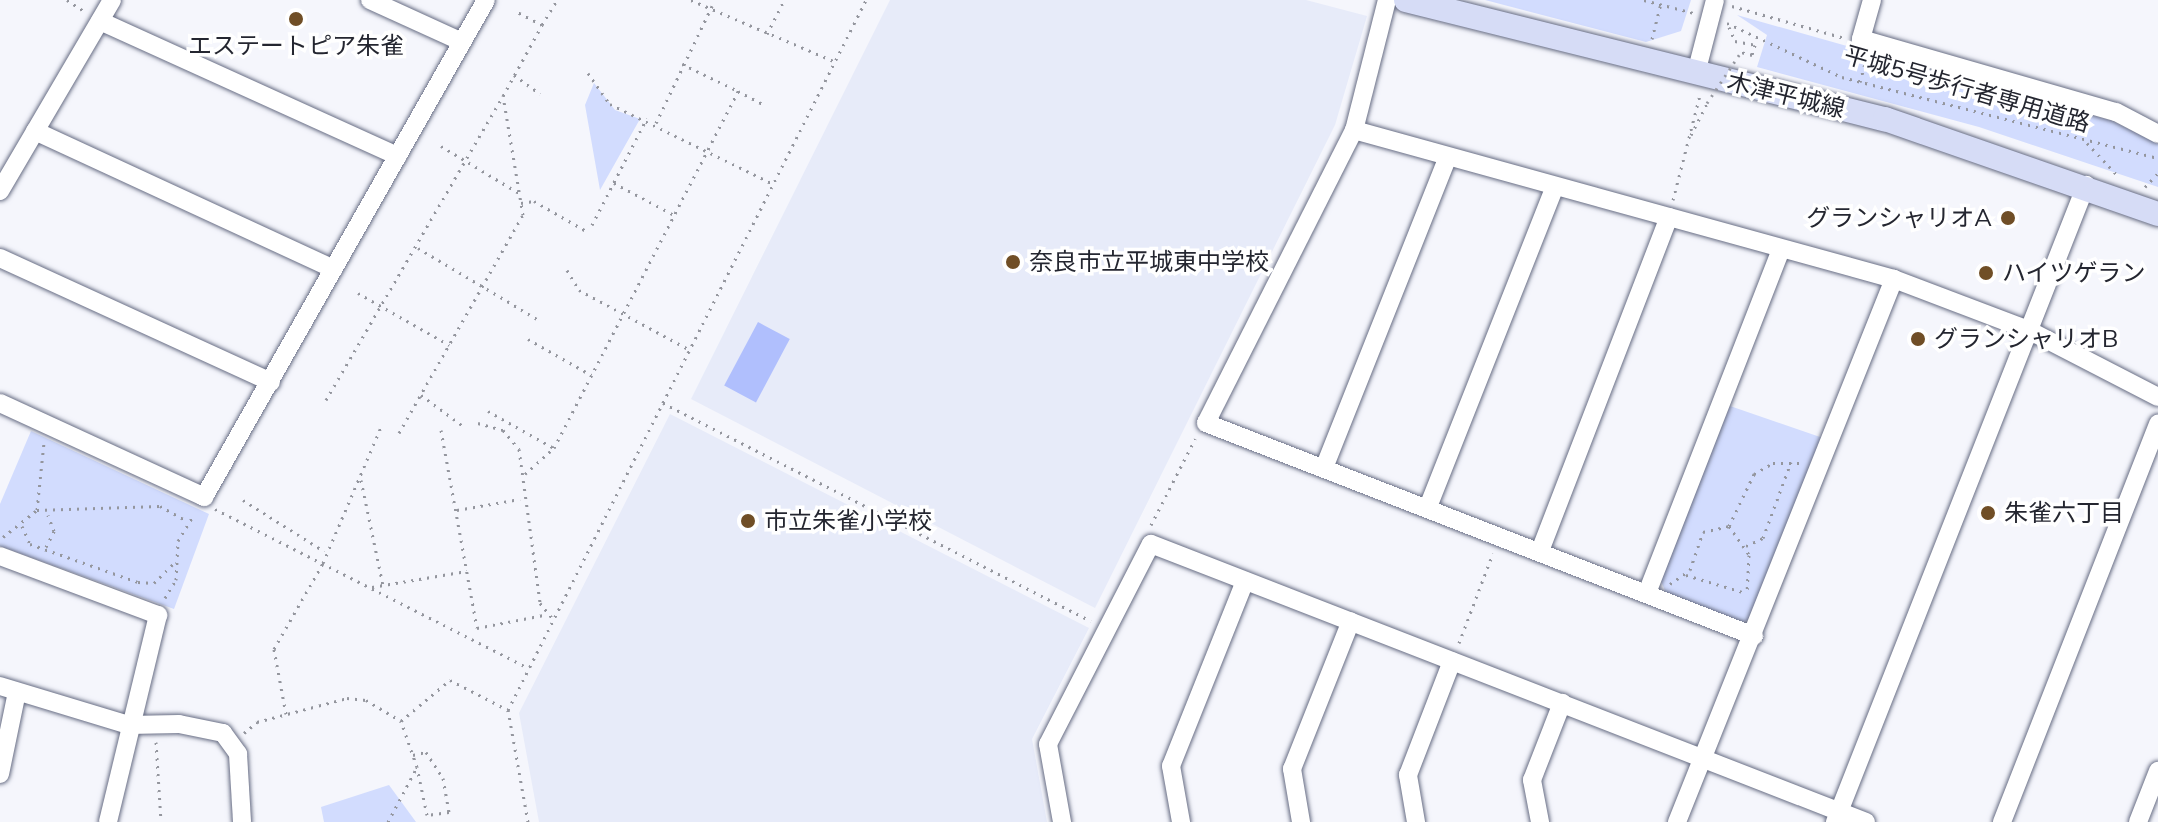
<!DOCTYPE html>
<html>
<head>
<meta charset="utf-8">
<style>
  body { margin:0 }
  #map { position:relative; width:2158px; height:822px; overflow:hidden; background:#f5f6fc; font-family:Mulish,"Noto Sans JP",sans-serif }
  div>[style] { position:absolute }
  .built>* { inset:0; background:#e7ebf9 }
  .green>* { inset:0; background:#d2dcfe }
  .water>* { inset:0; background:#b0bffd; transform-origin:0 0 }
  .path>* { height:3px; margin-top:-1.5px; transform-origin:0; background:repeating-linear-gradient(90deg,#94969e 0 2px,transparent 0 8px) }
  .roads { filter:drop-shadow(0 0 2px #676d84) drop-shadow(0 0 2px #676d84) }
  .minor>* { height:18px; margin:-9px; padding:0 9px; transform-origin:9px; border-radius:9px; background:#fff }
  .major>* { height:24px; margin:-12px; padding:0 12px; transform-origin:12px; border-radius:12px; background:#d6dcf6 }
  .path-bridge>* { height:3px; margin-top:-1.5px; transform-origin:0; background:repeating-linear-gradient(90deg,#94969e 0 2px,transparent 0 8px) }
  .dots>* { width:22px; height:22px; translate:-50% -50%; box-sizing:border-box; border:4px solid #fff; border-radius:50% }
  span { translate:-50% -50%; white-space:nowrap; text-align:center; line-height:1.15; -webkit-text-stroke:7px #fff; paint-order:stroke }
  .poi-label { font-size:24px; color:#242630 }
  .right { translate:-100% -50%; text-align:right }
  .left { translate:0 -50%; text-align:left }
  .street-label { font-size:24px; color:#242630 }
</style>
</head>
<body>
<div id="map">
  <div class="built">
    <i style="clip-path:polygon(890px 0,1306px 0,1367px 16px,1335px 125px,1095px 608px,691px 399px)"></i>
    <i style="clip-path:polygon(670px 414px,1089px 628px,1032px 739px,1047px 822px,539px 822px,519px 713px)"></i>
  </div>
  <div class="green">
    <i style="clip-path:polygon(1485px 0,1691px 0,1681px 31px,1646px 42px)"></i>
    <i style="clip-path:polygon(1737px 15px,2112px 121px,2158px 144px,2158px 187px,1979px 127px,1757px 67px,1767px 35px)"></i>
    <i style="clip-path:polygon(594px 83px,615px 110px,640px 119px,600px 190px,585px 105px)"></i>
    <i style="clip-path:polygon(1730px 406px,1823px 438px,1753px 618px,1742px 622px,1666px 593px,1661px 581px)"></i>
    <i style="clip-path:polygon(31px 431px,209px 514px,174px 609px,0 546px,0 504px)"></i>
    <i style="clip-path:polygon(389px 785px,416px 822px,324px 822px,321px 807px)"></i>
  </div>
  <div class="water">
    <i style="left:758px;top:322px;width:36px;height:72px;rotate:28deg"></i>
  </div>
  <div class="path">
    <i style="left:67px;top:0;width:20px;rotate:33deg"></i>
    <i style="left:691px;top:0;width:158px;rotate:23.2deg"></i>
    <i style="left:1644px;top:0;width:52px;rotate:14.6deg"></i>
    <i style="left:1732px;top:6px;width:116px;rotate:15.9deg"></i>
    <i style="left:1727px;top:23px;width:127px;rotate:25.2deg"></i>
    <i style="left:1842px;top:77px;width:326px;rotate:14.4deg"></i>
    <i style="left:542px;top:25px;width:29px;rotate:-59deg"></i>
    <i style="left:1729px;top:27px;width:15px;rotate:67deg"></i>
    <i style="left:1735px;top:41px;width:20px;rotate:11deg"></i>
    <i style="left:1755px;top:45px;width:10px;rotate:107deg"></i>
    <i style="left:1752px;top:55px;width:11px;rotate:-165deg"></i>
    <i style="left:767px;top:34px;width:38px;rotate:-63deg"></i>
    <i style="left:1652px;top:39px;width:36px;rotate:-76deg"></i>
    <i style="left:682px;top:64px;width:62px;rotate:25.7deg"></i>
    <i style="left:588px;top:73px;width:38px;rotate:55deg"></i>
    <i style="left:610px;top:104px;width:182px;rotate:26.1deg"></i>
    <i style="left:514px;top:75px;width:32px;rotate:36deg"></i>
    <i style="left:1860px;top:82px;width:24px;rotate:-75deg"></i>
    <i style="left:656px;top:123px;width:130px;rotate:-64.4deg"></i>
    <i style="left:1691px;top:135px;width:36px;rotate:-63deg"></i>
    <i style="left:2087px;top:143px;width:44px;rotate:46.8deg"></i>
    <i style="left:441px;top:146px;width:91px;rotate:31.1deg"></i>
    <i style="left:614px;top:183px;width:68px;rotate:28.1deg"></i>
    <i style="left:2145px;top:187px;width:19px;rotate:-47deg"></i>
    <i style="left:1673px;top:200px;width:108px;rotate:-75.6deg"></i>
    <i style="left:521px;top:203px;width:13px;rotate:-9deg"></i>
    <i style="left:534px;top:201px;width:62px;rotate:29.9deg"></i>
    <i style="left:592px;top:225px;width:120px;rotate:-62.8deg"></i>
    <i style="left:418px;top:248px;width:141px;rotate:30.8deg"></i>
    <i style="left:567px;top:270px;width:23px;rotate:59deg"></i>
    <i style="left:579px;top:290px;width:126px;rotate:28.4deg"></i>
    <i style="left:358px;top:293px;width:105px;rotate:29.7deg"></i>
    <i style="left:528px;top:339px;width:73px;rotate:29.7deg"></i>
    <i style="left:421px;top:395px;width:52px;rotate:36.4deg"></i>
    <i style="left:326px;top:400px;width:352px;rotate:-59.8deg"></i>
    <i style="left:663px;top:403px;width:480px;rotate:27deg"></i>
    <i style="left:488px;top:411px;width:76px;rotate:29.3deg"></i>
    <i style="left:554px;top:448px;width:402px;rotate:-62.7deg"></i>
    <i style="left:738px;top:91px;width:27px;rotate:28deg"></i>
    <i style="left:478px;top:423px;width:26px;rotate:16deg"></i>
    <i style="left:503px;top:430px;width:25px;rotate:50deg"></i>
    <i style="left:519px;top:449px;width:155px;rotate:82.2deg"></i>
    <i style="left:540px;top:603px;width:22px;rotate:51deg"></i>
    <i style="left:441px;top:430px;width:201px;rotate:79.7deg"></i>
    <i style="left:477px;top:628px;width:68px;rotate:-11deg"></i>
    <i style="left:399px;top:433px;width:251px;rotate:-60.4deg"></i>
    <i style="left:523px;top:215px;width:121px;rotate:-99.5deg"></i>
    <i style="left:503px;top:96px;width:81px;rotate:-61.2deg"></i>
    <i style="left:542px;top:25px;width:27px;rotate:-152deg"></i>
    <i style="left:525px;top:474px;width:39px;rotate:-42deg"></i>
    <i style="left:361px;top:480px;width:107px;rotate:78.2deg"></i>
    <i style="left:243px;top:500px;width:96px;rotate:32.2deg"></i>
    <i style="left:215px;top:509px;width:352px;rotate:26.9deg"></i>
    <i style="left:37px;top:510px;width:68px;rotate:-84.1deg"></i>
    <i style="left:457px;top:510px;width:64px;rotate:-9.9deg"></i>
    <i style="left:1151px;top:525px;width:97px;rotate:-62.9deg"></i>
    <i style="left:22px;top:526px;width:20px;rotate:66deg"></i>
    <i style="left:30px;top:544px;width:114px;rotate:19.4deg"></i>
    <i style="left:138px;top:582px;width:16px;rotate:4deg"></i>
    <i style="left:154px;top:583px;width:28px;rotate:-45deg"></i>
    <i style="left:1729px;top:526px;width:58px;rotate:-64.3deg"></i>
    <i style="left:1754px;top:474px;width:22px;rotate:-30deg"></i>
    <i style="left:1773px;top:463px;width:28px"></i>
    <i style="left:3px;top:537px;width:43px;rotate:-38.5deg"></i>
    <i style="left:37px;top:510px;width:123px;rotate:-1.9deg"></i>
    <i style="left:160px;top:506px;width:31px;rotate:29deg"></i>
    <i style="left:1746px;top:546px;width:19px;rotate:-25deg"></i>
    <i style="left:1763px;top:538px;width:81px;rotate:-69.8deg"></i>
    <i style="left:46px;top:547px;width:18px;rotate:-63deg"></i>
    <i style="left:54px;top:531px;width:17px;rotate:-111deg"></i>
    <i style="left:1686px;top:575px;width:63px;rotate:16.7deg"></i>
    <i style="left:1670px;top:584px;width:24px;rotate:-35deg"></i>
    <i style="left:1690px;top:570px;width:40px;rotate:-71.1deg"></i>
    <i style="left:1703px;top:532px;width:27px;rotate:-13deg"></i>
    <i style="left:1729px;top:526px;width:35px;rotate:55deg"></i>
    <i style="left:1749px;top:555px;width:39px;rotate:93deg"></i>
    <i style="left:372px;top:587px;width:96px;rotate:-9.6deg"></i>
    <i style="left:165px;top:598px;width:21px;rotate:-59deg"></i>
    <i style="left:176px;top:580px;width:39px;rotate:-87deg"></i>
    <i style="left:178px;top:541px;width:31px;rotate:-59deg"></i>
    <i style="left:1459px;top:643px;width:96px;rotate:-69.3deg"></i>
    <i style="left:286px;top:714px;width:66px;rotate:-100.5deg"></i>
    <i style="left:274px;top:649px;width:99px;rotate:-60.3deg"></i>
    <i style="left:323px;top:563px;width:150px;rotate:-66.9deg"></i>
    <i style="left:244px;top:733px;width:17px;rotate:-40deg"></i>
    <i style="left:257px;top:722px;width:93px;rotate:-14.9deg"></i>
    <i style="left:347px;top:698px;width:19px;rotate:6deg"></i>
    <i style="left:366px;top:700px;width:41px;rotate:31deg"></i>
    <i style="left:401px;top:721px;width:64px;rotate:-39.9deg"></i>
    <i style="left:450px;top:680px;width:65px;rotate:27.3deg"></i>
    <i style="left:156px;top:742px;width:80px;rotate:86.4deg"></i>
    <i style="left:413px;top:755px;width:13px;rotate:-13deg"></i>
    <i style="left:426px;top:752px;width:31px;rotate:57deg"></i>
    <i style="left:443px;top:778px;width:35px;rotate:80deg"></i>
    <i style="left:449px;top:812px;width:22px;rotate:172deg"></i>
    <i style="left:427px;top:815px;width:49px;rotate:-101.8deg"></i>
    <i style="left:388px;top:822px;width:62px;rotate:-62.2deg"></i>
    <i style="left:417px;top:767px;width:49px;rotate:-109.2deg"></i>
    <i style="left:528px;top:822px;width:114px;rotate:-100.1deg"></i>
    <i style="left:508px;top:710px;width:795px;rotate:-63.24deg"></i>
  </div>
  <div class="roads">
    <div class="minor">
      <i style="left:370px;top:0;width:101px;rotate:24.5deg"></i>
      <i style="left:1387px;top:0;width:134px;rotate:104.2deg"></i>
      <i style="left:1354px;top:130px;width:328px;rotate:116.8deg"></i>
      <i style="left:1206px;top:423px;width:588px;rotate:21.24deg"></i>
      <i style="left:1872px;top:0;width:41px;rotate:105.8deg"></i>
      <i style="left:1861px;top:39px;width:265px;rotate:16deg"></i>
      <i style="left:2116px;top:112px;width:47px;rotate:27.6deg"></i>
      <i style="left:100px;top:21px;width:327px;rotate:24.4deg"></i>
      <i style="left:1696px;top:73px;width:75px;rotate:-75.4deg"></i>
      <i style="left:1354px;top:130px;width:560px;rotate:15.43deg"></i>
      <i style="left:1894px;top:279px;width:143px;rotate:20.8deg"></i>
      <i style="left:2028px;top:330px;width:146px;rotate:27.3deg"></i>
      <i style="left:35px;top:131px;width:329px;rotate:24.8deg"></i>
      <i style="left:0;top:191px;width:221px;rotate:-59.6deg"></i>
      <i style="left:0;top:258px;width:298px;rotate:24.6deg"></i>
      <i style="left:0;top:403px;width:225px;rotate:24.7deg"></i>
      <i style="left:204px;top:497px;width:571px;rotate:-60.43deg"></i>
      <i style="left:1324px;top:468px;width:335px;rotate:-68.3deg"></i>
      <i style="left:1428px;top:507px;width:344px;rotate:-68.4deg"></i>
      <i style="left:1540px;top:551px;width:358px;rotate:-68.9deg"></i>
      <i style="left:0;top:556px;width:169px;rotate:20.5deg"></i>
      <i style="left:158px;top:615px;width:213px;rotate:103.6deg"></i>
      <i style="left:1647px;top:593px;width:369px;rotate:-68.7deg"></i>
      <i style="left:0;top:686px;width:134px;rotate:16.9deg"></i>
      <i style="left:128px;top:725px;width:51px;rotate:-1.1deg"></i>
      <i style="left:179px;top:724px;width:45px;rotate:11.6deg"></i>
      <i style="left:223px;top:733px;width:26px;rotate:54deg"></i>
      <i style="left:238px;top:754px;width:68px;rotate:86.6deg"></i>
      <i style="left:0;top:774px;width:84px;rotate:-78.3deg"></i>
      <i style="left:1062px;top:822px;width:79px;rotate:-100.2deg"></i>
      <i style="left:1048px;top:744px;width:225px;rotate:-62.8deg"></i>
      <i style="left:1151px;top:544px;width:767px;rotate:21.25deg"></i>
      <i style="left:1181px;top:822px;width:57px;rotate:-100.1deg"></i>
      <i style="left:1171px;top:766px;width:199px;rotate:-68.2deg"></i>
      <i style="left:1301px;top:822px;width:54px;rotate:-99.6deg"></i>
      <i style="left:1292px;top:769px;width:159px;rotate:-68.3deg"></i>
      <i style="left:1416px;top:822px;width:48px;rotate:-99.7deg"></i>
      <i style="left:1408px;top:775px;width:122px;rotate:-68.9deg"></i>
      <i style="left:1540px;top:822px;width:43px;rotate:-100.8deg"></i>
      <i style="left:1532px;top:780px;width:83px;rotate:-68.7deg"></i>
      <i style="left:1677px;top:822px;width:585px;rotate:-68.22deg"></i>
      <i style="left:1835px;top:822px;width:685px;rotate:-68.49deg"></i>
      <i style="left:2002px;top:822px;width:428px;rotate:-68.6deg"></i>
      <i style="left:2138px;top:822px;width:55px;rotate:-68.6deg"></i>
    </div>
    <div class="major">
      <i style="left:1406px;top:0;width:494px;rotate:14deg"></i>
      <i style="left:1885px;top:119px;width:289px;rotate:19.2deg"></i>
    </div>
  </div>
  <div class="path-bridge">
    <i style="left:1707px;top:103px;width:61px;rotate:-56.3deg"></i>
  </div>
  <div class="dots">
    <i style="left:296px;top:19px;background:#704e26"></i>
    <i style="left:2008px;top:218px;background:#704e26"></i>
    <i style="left:1013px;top:262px;background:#704e26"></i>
    <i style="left:1986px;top:273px;background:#704e26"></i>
    <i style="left:1918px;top:339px;background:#704e26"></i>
    <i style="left:1988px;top:513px;background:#704e26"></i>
    <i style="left:748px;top:521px;background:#704e26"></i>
  </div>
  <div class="poi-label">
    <span style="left:296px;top:46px">エステートピア朱雀</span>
    <span class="right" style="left:1992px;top:218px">グランシャリオA</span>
    <span class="left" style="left:1029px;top:262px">奈良市立平城東中学校</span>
    <span class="left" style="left:2002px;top:273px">ハイツゲラン</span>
    <span class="left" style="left:1934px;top:339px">グランシャリオB</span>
    <span class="left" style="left:2004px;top:513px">朱雀六丁目</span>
    <span class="left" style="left:764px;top:521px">市立朱雀小学校</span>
  </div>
  <div class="street-label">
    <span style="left:1967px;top:89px;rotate:16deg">平城5号歩行者専用道路</span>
    <span style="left:1786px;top:95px;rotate:14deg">木津平城線</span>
  </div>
</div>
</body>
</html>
